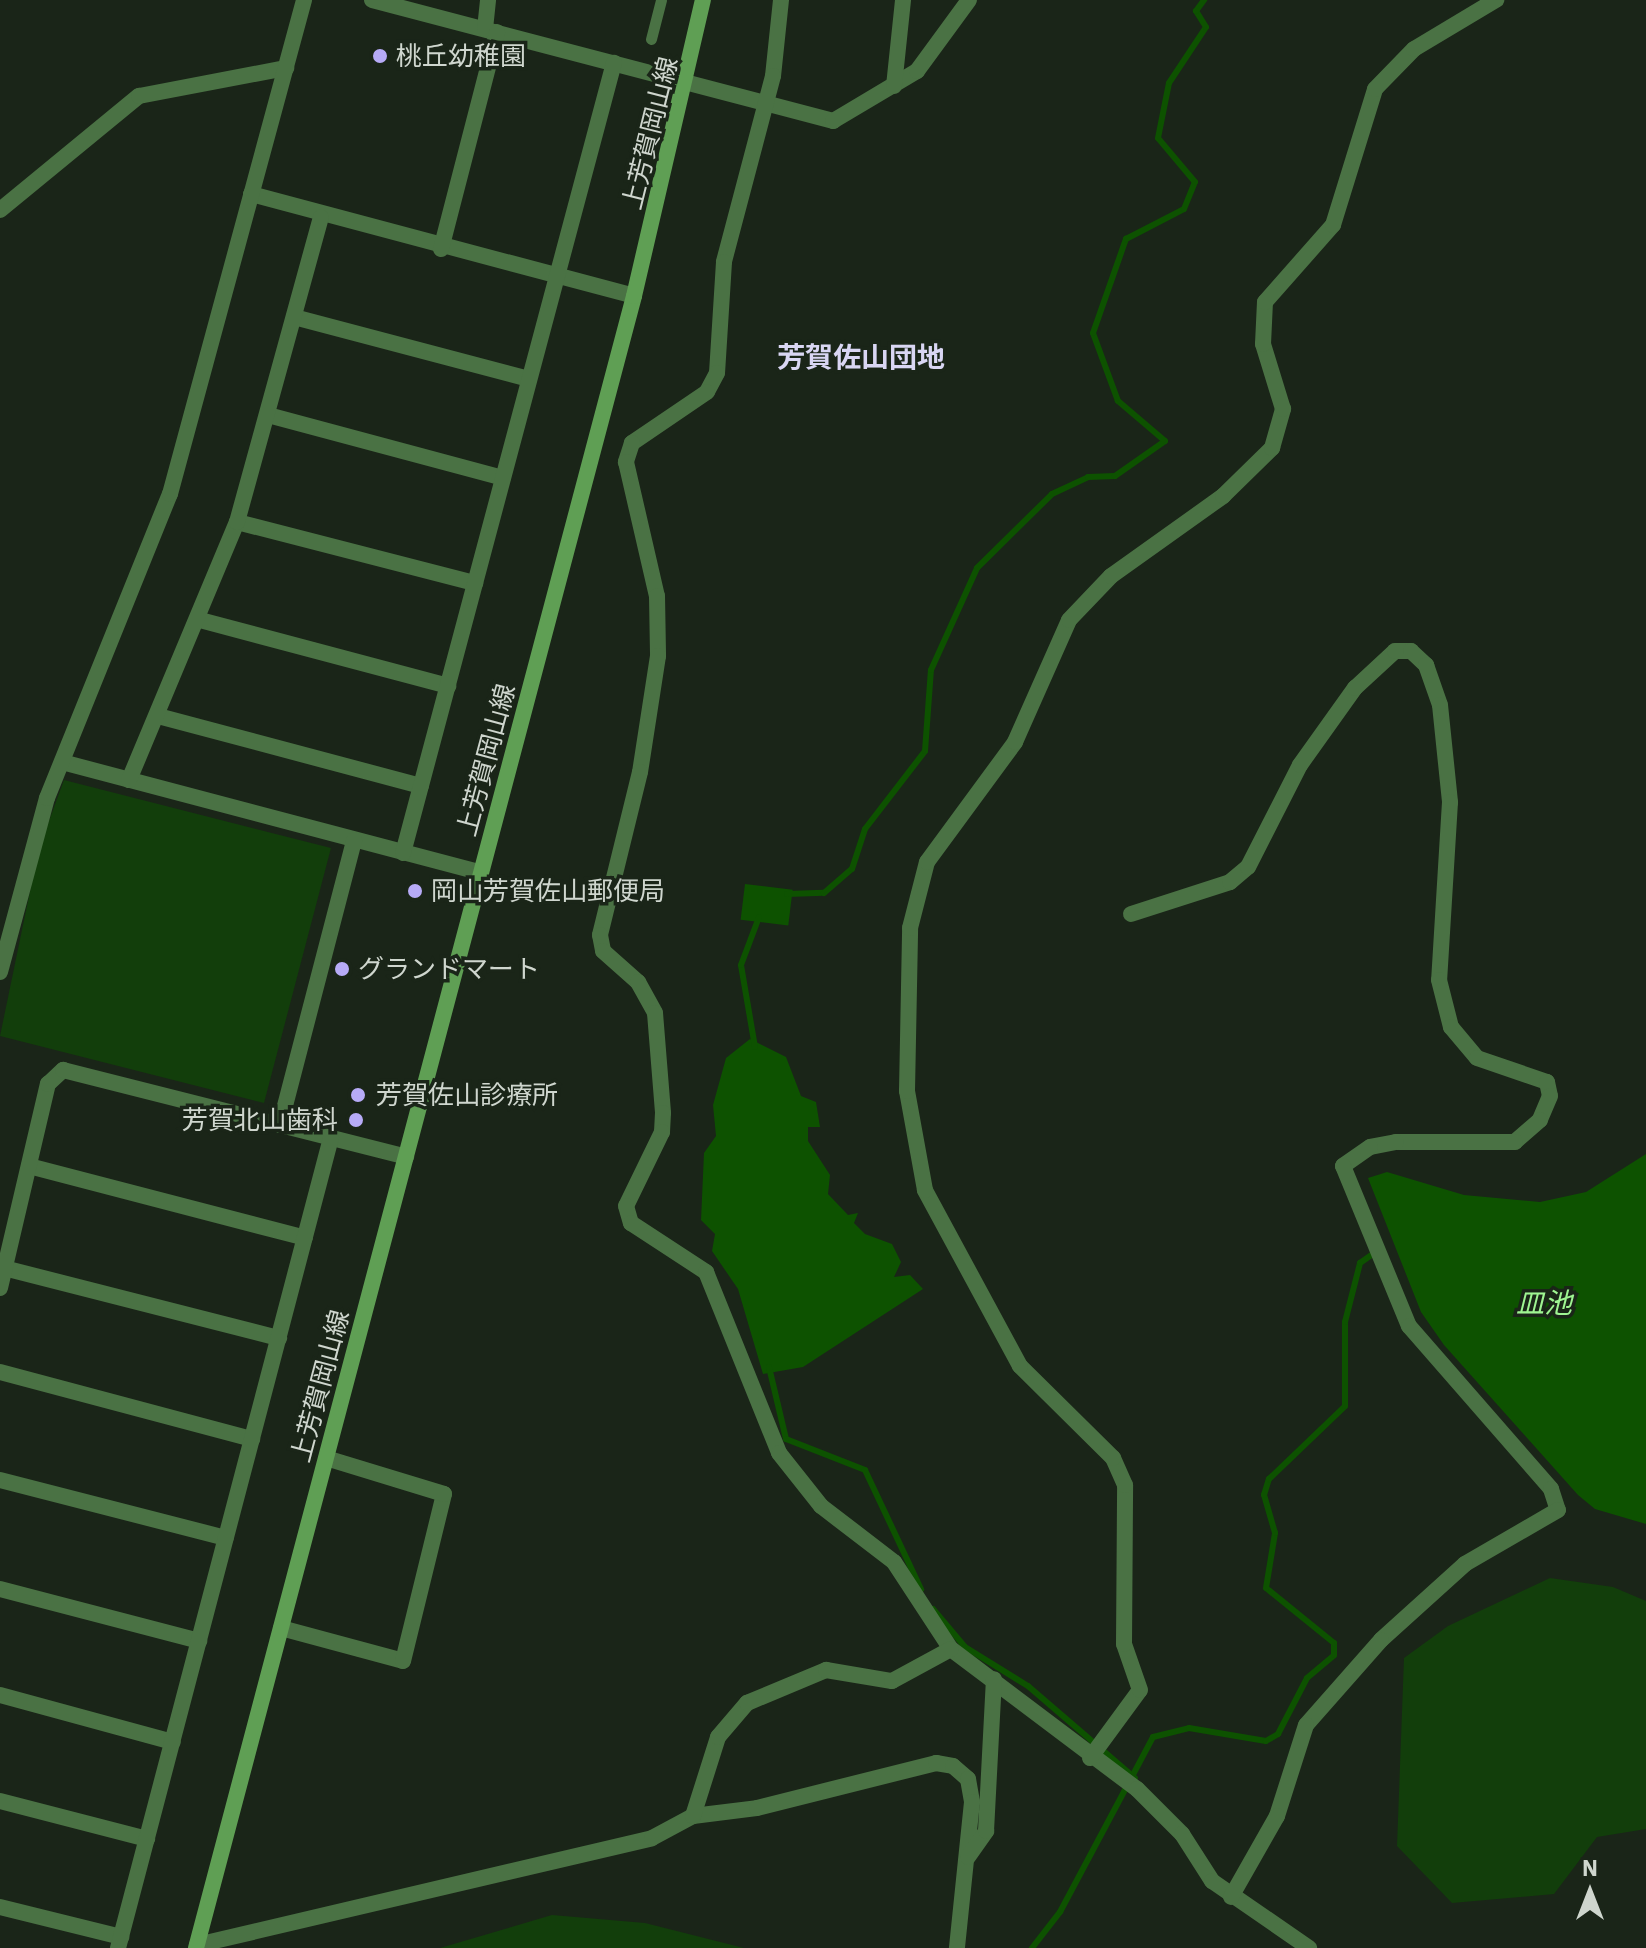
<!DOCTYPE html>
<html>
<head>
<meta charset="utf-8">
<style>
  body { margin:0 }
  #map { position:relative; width:1646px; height:1948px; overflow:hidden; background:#1a2518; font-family:"IBM Plex Sans","Noto Sans JP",sans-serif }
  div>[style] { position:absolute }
  .green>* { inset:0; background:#123e0b }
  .water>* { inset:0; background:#0d5200; transform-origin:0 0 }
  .stream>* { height:6px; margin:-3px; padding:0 3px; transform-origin:3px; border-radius:3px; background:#0d5200 }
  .lane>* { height:11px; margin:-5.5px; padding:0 5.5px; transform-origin:5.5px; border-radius:5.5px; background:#4a7244 }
  .street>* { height:16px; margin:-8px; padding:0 8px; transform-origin:8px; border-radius:8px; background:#4a7244 }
  .secondary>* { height:16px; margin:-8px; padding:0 8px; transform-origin:8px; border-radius:8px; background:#5f9f54 }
  .dots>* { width:22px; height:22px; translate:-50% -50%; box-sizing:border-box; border:4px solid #1a2518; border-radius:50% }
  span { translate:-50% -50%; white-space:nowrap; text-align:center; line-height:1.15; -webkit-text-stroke:7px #1a2518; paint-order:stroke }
  .poi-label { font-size:26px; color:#cfd6ce }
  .left { translate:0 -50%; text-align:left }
  .right { translate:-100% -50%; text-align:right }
  .street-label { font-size:26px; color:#cfd6ce }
  .neighbourhood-label { font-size:28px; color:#d9d6f3; font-weight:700 }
  .water-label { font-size:28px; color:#9ff592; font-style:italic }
  .north { position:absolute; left:1550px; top:1852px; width:80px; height:80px; -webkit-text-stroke:6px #1a2518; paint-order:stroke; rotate:0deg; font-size:22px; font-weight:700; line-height:32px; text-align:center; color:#cfd6ce }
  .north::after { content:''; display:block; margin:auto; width:28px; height:36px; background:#cfd6ce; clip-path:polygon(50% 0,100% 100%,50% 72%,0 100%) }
</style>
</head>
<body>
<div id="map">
  <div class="green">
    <i style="clip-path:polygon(64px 780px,331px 848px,264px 1103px,0 1036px,39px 848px)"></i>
    <i style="clip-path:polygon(1550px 1578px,1613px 1587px,1646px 1601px,1646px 1829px,1597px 1837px,1554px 1894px,1452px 1903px,1397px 1846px,1404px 1658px,1448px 1626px)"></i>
    <i style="clip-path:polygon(552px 1915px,645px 1923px,744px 1948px,440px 1948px)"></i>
  </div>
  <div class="water">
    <i style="left:745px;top:884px;width:48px;height:36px;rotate:7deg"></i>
    <i style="clip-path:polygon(750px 1039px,786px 1057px,801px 1096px,816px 1102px,820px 1127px,808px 1127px,808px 1141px,830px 1175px,828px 1194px,848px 1215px,858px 1213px,854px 1223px,865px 1234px,892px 1244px,901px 1262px,894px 1277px,910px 1275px,923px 1289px,803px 1367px,763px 1374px,738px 1289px,712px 1251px,715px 1234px,701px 1220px,704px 1153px,716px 1136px,713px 1105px,726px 1058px)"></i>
    <i style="clip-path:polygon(1646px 1154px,1646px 1524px,1595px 1509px,1578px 1495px,1444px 1345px,1421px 1312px,1368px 1178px,1387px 1172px,1464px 1195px,1540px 1202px,1586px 1192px)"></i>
  </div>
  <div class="stream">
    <i style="left:787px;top:894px;width:37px;rotate:-2deg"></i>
    <i style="left:824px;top:893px;width:37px;rotate:-41deg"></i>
    <i style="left:852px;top:869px;width:42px;rotate:-72deg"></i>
    <i style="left:865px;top:829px;width:98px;rotate:-52.4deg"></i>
    <i style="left:925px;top:751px;width:81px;rotate:-85.8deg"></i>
    <i style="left:931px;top:670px;width:112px;rotate:-65.7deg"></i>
    <i style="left:977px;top:568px;width:105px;rotate:-44.6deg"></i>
    <i style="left:1052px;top:494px;width:40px;rotate:-25deg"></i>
    <i style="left:1088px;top:477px;width:27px;rotate:-2deg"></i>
    <i style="left:1115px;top:476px;width:61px;rotate:-35deg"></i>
    <i style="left:1165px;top:441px;width:62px;rotate:-139.6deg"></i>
    <i style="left:1118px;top:401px;width:72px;rotate:-110.2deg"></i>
    <i style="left:1093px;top:333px;width:100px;rotate:-70.7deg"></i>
    <i style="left:1126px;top:239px;width:65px;rotate:-27.3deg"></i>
    <i style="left:1184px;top:209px;width:29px;rotate:-68deg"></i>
    <i style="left:1195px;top:182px;width:57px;rotate:-130.1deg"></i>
    <i style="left:1158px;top:138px;width:56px;rotate:-78.7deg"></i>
    <i style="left:1169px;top:83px;width:67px;rotate:-56.5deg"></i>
    <i style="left:1206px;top:27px;width:19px;rotate:-122deg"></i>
    <i style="left:1196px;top:11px;width:14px;rotate:-54deg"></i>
    <i style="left:755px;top:1047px;width:83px;rotate:-99.7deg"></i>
    <i style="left:741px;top:965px;width:51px;rotate:-69.4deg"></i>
    <i style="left:769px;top:1367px;width:74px;rotate:76.7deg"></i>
    <i style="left:786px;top:1439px;width:85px;rotate:21.4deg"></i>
    <i style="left:865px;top:1470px;width:132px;rotate:64.8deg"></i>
    <i style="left:933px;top:1609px;width:50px;rotate:49.9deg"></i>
    <i style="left:965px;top:1647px;width:74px;rotate:31.8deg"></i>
    <i style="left:1028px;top:1686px;width:141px;rotate:40.7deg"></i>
    <i style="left:1032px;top:1948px;width:46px;rotate:-52.1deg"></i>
    <i style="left:1060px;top:1912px;width:198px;rotate:-62deg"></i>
    <i style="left:1153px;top:1737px;width:37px;rotate:-14deg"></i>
    <i style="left:1189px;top:1728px;width:78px;rotate:9.6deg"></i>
    <i style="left:1266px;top:1741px;width:14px;rotate:-30deg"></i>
    <i style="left:1278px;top:1734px;width:63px;rotate:-62.6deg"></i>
    <i style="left:1307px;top:1678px;width:35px;rotate:-40deg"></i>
    <i style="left:1334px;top:1655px;width:12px;rotate:-90deg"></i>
    <i style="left:1334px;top:1643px;width:87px;rotate:-141deg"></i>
    <i style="left:1266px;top:1588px;width:56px;rotate:-80.7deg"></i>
    <i style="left:1275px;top:1533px;width:40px;rotate:-106deg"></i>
    <i style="left:1264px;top:1495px;width:17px;rotate:-73deg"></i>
    <i style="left:1269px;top:1479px;width:105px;rotate:-43.8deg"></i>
    <i style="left:1345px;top:1406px;width:84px;rotate:-90deg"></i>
    <i style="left:1345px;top:1322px;width:61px;rotate:-75.7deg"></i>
    <i style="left:1360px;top:1263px;width:16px;rotate:-35deg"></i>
  </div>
  <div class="lane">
    <i style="left:651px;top:39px;width:40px;rotate:-75.6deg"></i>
  </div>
  <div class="street">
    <i style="left:372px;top:0;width:477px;rotate:14.7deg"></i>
    <i style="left:833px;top:121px;width:98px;rotate:-30.8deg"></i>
    <i style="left:917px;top:71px;width:88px;rotate:-53.8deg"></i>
    <i style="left:781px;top:0;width:76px;rotate:96deg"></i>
    <i style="left:773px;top:76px;width:192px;rotate:104.8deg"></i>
    <i style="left:724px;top:262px;width:111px;rotate:93.6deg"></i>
    <i style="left:717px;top:373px;width:21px;rotate:118deg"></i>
    <i style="left:707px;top:392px;width:91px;rotate:145.8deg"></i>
    <i style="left:632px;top:443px;width:20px;rotate:108deg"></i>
    <i style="left:626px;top:462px;width:138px;rotate:77deg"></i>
    <i style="left:657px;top:596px;width:60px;rotate:89deg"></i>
    <i style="left:658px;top:656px;width:117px;rotate:98.8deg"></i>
    <i style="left:640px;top:772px;width:168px;rotate:103.8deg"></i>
    <i style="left:600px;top:935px;width:16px;rotate:79deg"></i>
    <i style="left:603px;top:951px;width:47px;rotate:41.5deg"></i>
    <i style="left:638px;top:982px;width:35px;rotate:61deg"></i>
    <i style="left:655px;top:1013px;width:100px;rotate:85.4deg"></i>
    <i style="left:663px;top:1113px;width:19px;rotate:93deg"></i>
    <i style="left:662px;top:1132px;width:82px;rotate:115.9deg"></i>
    <i style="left:626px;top:1206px;width:18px;rotate:74deg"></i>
    <i style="left:631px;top:1223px;width:90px;rotate:33.2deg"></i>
    <i style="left:706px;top:1272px;width:195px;rotate:68deg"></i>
    <i style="left:779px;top:1453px;width:68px;rotate:51.6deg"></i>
    <i style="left:821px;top:1506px;width:92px;rotate:37.5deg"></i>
    <i style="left:894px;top:1562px;width:104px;rotate:56.8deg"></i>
    <i style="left:951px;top:1649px;width:233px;rotate:37deg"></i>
    <i style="left:1137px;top:1789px;width:64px;rotate:45deg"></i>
    <i style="left:1182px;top:1834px;width:56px;rotate:57.4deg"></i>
    <i style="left:1212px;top:1881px;width:118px;rotate:34.6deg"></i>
    <i style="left:485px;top:29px;width:29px;rotate:-84deg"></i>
    <i style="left:894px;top:86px;width:86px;rotate:-84deg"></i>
    <i style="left:251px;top:194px;width:396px;rotate:14.9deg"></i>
    <i style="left:0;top:210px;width:180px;rotate:-39.4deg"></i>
    <i style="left:139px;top:96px;width:150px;rotate:-10.8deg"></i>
    <i style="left:441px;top:249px;width:224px;rotate:-75.5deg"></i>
    <i style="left:294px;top:317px;width:243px;rotate:14.8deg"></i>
    <i style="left:268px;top:415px;width:243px;rotate:15deg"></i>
    <i style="left:237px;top:522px;width:246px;rotate:14.4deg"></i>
    <i style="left:200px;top:620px;width:257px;rotate:14.9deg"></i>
    <i style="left:158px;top:716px;width:272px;rotate:14.9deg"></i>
    <i style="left:62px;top:762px;width:433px;rotate:14.8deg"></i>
    <i style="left:129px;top:780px;width:280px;rotate:-67.3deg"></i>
    <i style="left:237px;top:522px;width:316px;rotate:-74.6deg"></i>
    <i style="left:403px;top:853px;width:818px;rotate:-75.05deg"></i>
    <i style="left:1131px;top:914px;width:104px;rotate:-17.9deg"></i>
    <i style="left:1230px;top:882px;width:23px;rotate:-40deg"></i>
    <i style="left:1248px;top:867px;width:114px;rotate:-63deg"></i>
    <i style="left:1300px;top:765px;width:95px;rotate:-54.5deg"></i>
    <i style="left:1355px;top:688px;width:54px;rotate:-42.8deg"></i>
    <i style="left:1395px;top:651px;width:16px"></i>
    <i style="left:1411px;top:651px;width:21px;rotate:43deg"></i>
    <i style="left:1426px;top:665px;width:42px;rotate:70.7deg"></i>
    <i style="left:1440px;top:705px;width:98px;rotate:84.1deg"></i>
    <i style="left:1450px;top:802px;width:178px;rotate:93.5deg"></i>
    <i style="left:1439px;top:980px;width:49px;rotate:75.7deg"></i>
    <i style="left:1451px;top:1027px;width:40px;rotate:50deg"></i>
    <i style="left:1477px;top:1058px;width:74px;rotate:18.9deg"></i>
    <i style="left:1547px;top:1082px;width:14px;rotate:78deg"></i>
    <i style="left:1550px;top:1096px;width:26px;rotate:113deg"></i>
    <i style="left:1540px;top:1120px;width:33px;rotate:139deg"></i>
    <i style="left:1515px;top:1142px;width:119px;rotate:180deg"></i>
    <i style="left:1396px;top:1142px;width:26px;rotate:169deg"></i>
    <i style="left:1370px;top:1147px;width:33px;rotate:145deg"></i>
    <i style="left:1343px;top:1166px;width:173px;rotate:67.6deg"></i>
    <i style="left:1409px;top:1326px;width:216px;rotate:48.9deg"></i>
    <i style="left:1551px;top:1489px;width:22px;rotate:72deg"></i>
    <i style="left:1558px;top:1510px;width:108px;rotate:149.9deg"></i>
    <i style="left:1465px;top:1564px;width:113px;rotate:137.9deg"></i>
    <i style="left:1381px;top:1640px;width:113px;rotate:131.4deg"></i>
    <i style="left:1306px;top:1725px;width:96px;rotate:107.7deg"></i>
    <i style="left:1277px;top:1816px;width:93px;rotate:119.6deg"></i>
    <i style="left:0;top:972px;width:180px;rotate:-74.9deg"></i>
    <i style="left:47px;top:798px;width:328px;rotate:-68deg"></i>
    <i style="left:170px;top:494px;width:512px;rotate:-74.82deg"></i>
    <i style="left:280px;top:1125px;width:294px;rotate:-75.4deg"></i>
    <i style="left:29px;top:1166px;width:285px;rotate:14.6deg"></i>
    <i style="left:4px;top:1268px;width:284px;rotate:14.3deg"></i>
    <i style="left:0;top:1288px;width:210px;rotate:-76.8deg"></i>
    <i style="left:48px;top:1084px;width:21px;rotate:-43deg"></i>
    <i style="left:63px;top:1070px;width:354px;rotate:14.2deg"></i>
    <i style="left:0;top:1372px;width:261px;rotate:14.9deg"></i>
    <i style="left:0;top:1480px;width:233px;rotate:14.4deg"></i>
    <i style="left:0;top:1589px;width:206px;rotate:14.6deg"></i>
    <i style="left:281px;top:1628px;width:126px;rotate:15.1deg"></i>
    <i style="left:403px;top:1661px;width:172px;rotate:-76.2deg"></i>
    <i style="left:444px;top:1494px;width:123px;rotate:-163deg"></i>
    <i style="left:0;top:1695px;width:179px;rotate:15.2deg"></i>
    <i style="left:1090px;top:1758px;width:84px;rotate:-53.7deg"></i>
    <i style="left:1140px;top:1690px;width:49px;rotate:-109.2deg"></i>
    <i style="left:1124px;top:1644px;width:159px;rotate:-89.6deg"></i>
    <i style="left:1125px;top:1485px;width:30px;rotate:-114deg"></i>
    <i style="left:1113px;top:1458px;width:131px;rotate:-135.3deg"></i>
    <i style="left:1020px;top:1366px;width:200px;rotate:-118.4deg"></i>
    <i style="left:925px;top:1190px;width:101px;rotate:-100.3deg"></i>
    <i style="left:907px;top:1091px;width:163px;rotate:-88.9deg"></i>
    <i style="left:910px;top:928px;width:68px;rotate:-75.6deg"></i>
    <i style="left:927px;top:862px;width:149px;rotate:-53.7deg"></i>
    <i style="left:1015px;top:742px;width:133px;rotate:-66.1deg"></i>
    <i style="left:1069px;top:620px;width:61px;rotate:-46.3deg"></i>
    <i style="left:1111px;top:576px;width:138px;rotate:-35.5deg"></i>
    <i style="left:1223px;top:496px;width:69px;rotate:-44.4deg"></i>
    <i style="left:1272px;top:448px;width:41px;rotate:-74.2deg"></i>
    <i style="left:1283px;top:409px;width:68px;rotate:-107.1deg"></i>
    <i style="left:1263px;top:344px;width:42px;rotate:-87.3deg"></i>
    <i style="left:1265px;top:302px;width:103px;rotate:-48.6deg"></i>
    <i style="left:1333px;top:225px;width:142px;rotate:-72.8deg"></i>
    <i style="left:1375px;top:89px;width:56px;rotate:-45.7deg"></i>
    <i style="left:1414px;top:49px;width:96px;rotate:-30.9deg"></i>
    <i style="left:0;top:1801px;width:152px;rotate:14.5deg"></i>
    <i style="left:693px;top:1816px;width:64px;rotate:-7.1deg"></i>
    <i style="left:757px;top:1808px;width:185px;rotate:-14.1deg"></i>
    <i style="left:936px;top:1763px;width:17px;rotate:10deg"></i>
    <i style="left:953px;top:1766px;width:20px;rotate:41deg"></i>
    <i style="left:968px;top:1779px;width:23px;rotate:80deg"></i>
    <i style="left:972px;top:1802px;width:147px;rotate:95.9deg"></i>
    <i style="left:968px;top:1857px;width:32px;rotate:-55deg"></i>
    <i style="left:986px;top:1831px;width:152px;rotate:-87deg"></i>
    <i style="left:0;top:1907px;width:125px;rotate:13.9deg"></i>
    <i style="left:197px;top:1945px;width:467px;rotate:-13.2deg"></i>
    <i style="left:652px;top:1838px;width:47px;rotate:-28.2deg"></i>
    <i style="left:693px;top:1816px;width:83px;rotate:-72.4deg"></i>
    <i style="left:718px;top:1737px;width:45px;rotate:-49.5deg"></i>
    <i style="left:747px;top:1703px;width:86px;rotate:-22.7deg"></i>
    <i style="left:826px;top:1670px;width:67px;rotate:9.5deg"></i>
    <i style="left:892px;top:1681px;width:67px;rotate:-28.5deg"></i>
    <i style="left:118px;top:1948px;width:838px;rotate:-75.27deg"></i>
  </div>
  <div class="secondary">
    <i style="left:196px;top:1948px;width:1709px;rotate:-75.15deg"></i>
    <i style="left:634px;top:296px;width:304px;rotate:-76.9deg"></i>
  </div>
  <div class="dots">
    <i style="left:380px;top:56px;background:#b7abf7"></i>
    <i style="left:415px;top:891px;background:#b7abf7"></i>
    <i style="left:342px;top:969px;background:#b7abf7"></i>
    <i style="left:358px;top:1095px;background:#b7abf7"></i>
    <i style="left:356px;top:1120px;background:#b7abf7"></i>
  </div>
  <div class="poi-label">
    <span class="left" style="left:396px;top:56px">桃丘幼稚園</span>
    <span class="left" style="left:431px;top:891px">岡山芳賀佐山郵便局</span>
    <span class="left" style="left:358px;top:969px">グランドマート</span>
    <span class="left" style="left:376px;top:1095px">芳賀佐山診療所</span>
    <span class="right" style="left:338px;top:1120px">芳賀北山歯科</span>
  </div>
  <div class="street-label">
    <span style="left:650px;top:133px;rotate:-76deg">上芳賀岡山線</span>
    <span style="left:486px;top:760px;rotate:-75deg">上芳賀岡山線</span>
    <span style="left:320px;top:1386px;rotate:-75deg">上芳賀岡山線</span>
  </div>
  <div class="neighbourhood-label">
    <span style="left:861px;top:357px">芳賀佐山団地</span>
  </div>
  <div class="water-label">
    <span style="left:1544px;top:1303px">皿池</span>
  </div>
  <div class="north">N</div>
</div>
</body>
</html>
